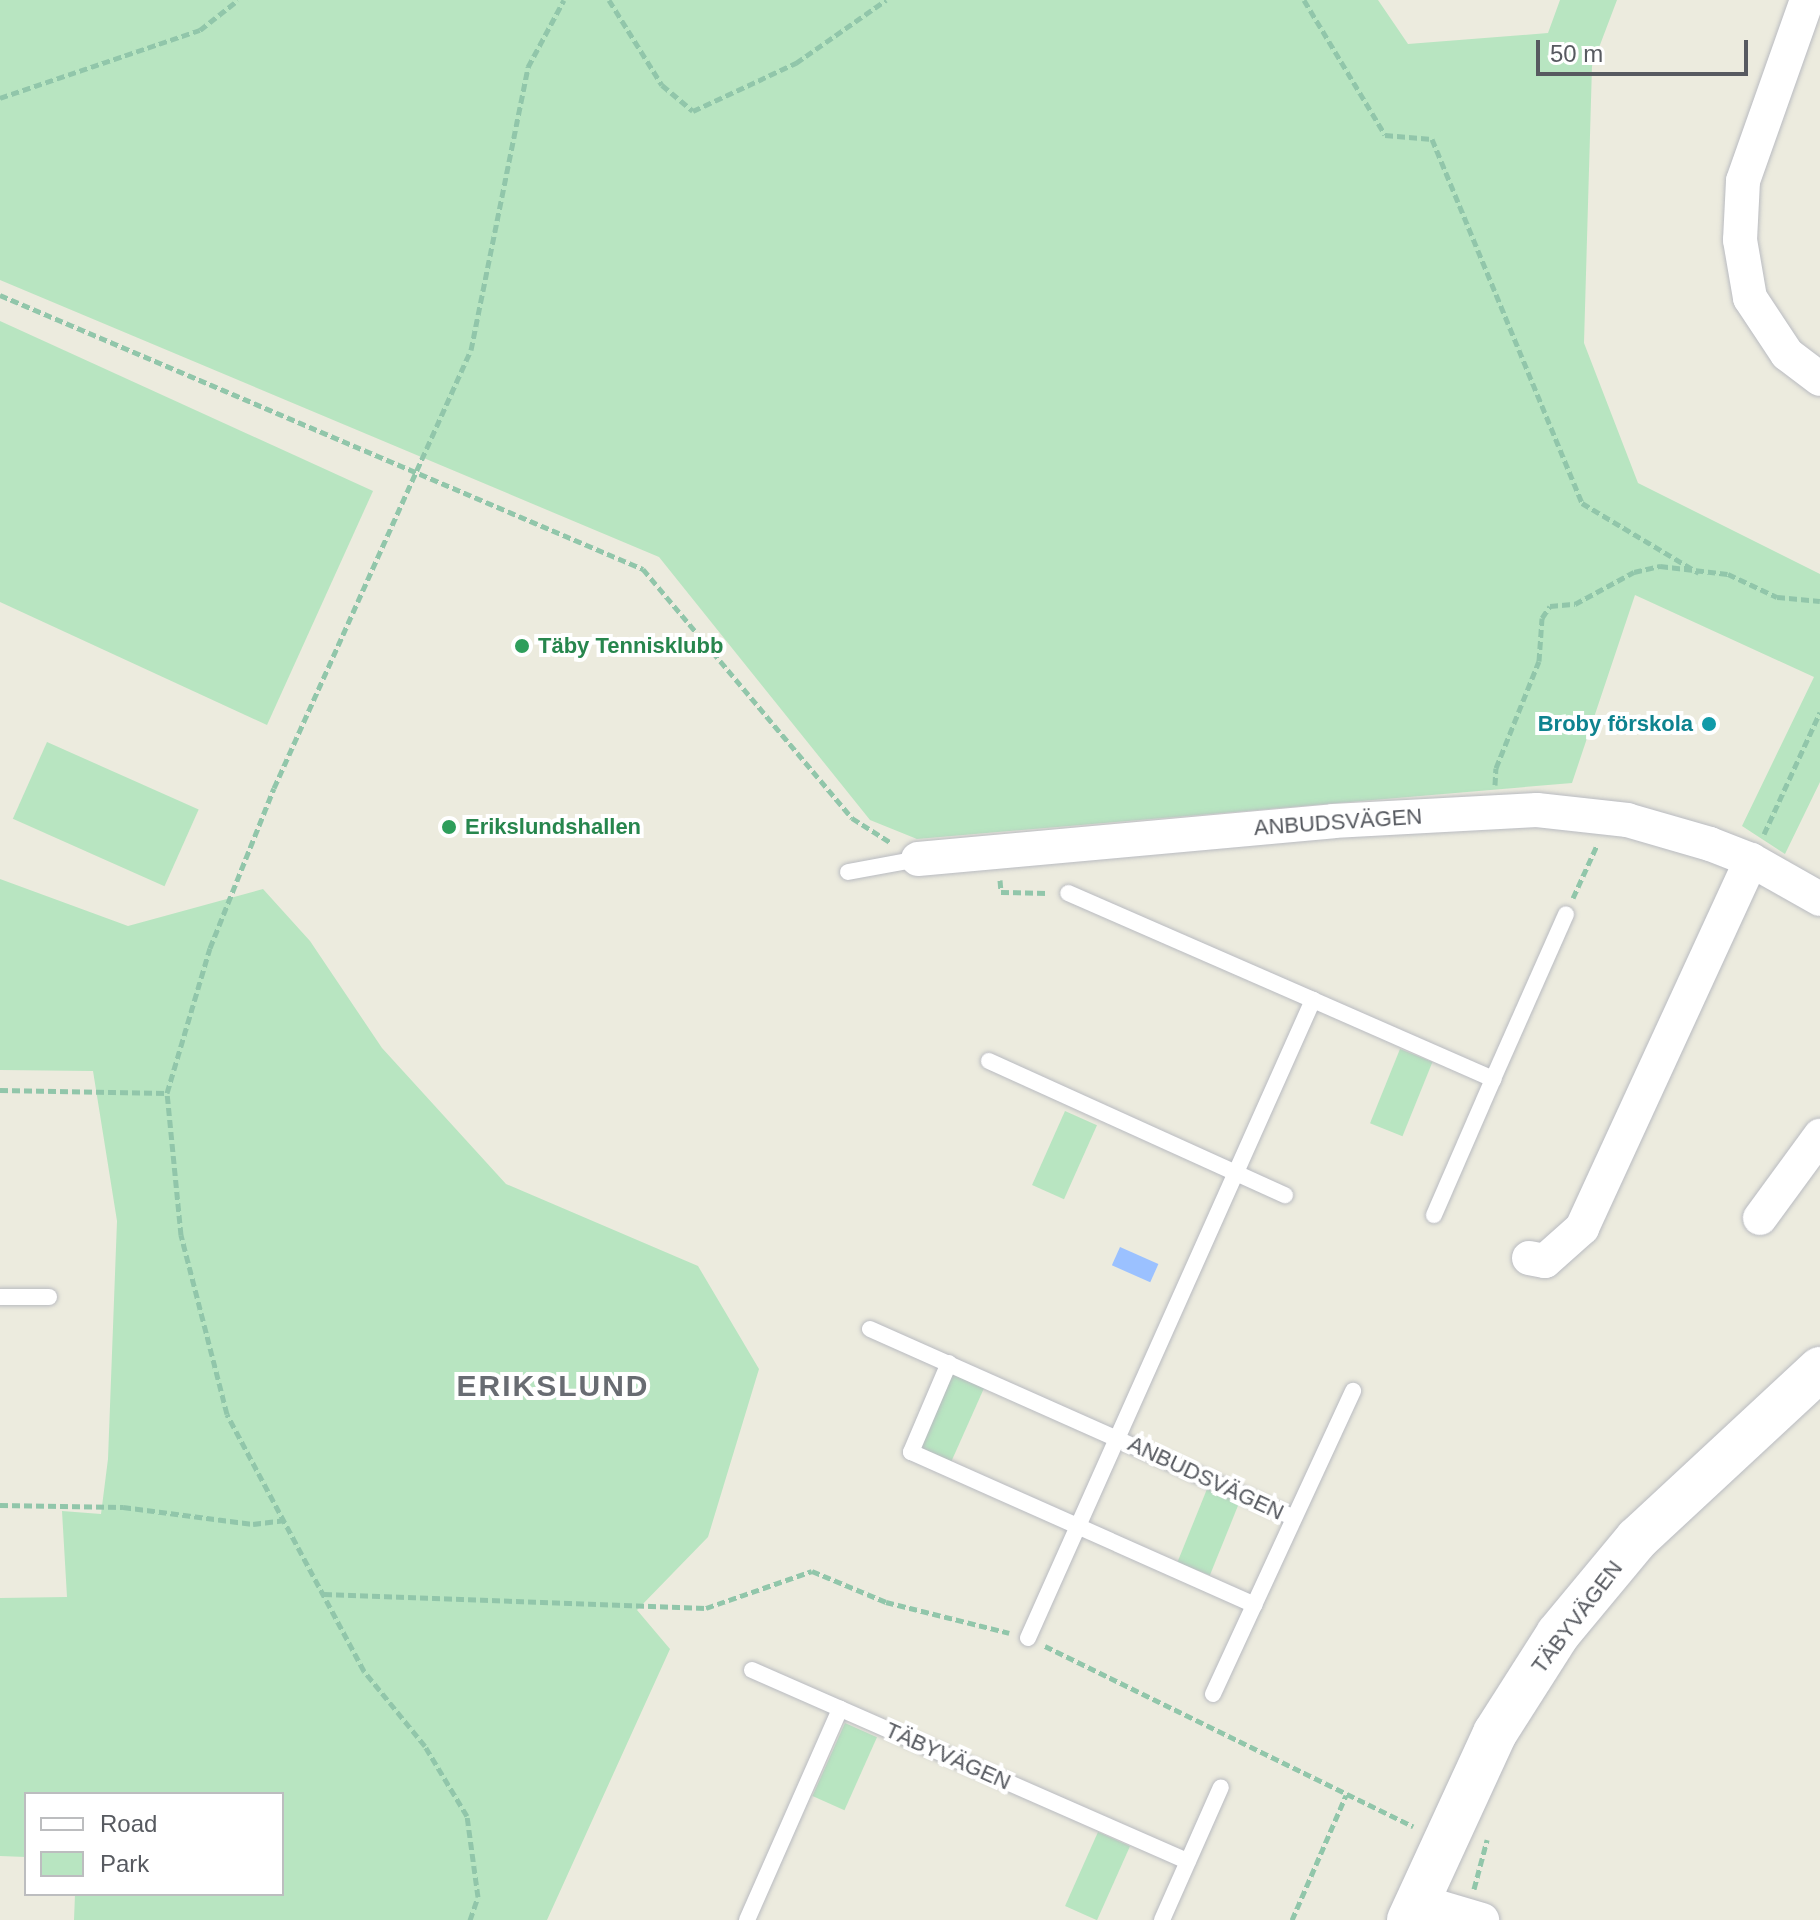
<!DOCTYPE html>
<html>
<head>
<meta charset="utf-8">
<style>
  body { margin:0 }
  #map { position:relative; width:1820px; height:1920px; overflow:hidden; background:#ecebde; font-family:Arial,sans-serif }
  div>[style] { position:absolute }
  .green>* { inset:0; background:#b8e5c1; transform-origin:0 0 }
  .water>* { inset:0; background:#9bc1ff; transform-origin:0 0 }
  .path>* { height:5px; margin-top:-2.5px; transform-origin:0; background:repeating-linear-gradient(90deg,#91c6aa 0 8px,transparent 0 12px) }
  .roads { filter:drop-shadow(0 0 2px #b9bbc1) drop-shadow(0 0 2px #b9bbc1) }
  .service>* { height:16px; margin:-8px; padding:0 8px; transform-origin:8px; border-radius:8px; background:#fff }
  .minor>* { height:34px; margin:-17px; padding:0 17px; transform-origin:17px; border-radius:17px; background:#fff }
  .secondary>* { height:44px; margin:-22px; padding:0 22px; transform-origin:22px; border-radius:22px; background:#fff }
  .dots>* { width:22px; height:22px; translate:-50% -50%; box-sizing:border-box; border:4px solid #fff; border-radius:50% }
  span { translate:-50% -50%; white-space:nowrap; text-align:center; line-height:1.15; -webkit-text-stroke:8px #fff; paint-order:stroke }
  .leisure-label { font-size:22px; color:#27864d; font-weight:700 }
  .left { translate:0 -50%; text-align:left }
  .culture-label { font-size:22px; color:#0d838f; font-weight:700 }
  .right { translate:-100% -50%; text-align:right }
  .street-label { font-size:22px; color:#575a60 }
  .district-label { font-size:30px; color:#686c72; font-weight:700; letter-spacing:2px }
  .legend { position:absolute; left:24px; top:1792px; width:260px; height:104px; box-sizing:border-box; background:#fff; border:2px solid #bcbdbf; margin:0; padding:10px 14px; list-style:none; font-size:24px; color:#575a60 }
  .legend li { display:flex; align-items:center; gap:16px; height:40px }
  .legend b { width:40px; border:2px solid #bcbdbf }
  .scale { position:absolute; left:1536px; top:40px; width:212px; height:36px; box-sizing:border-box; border:4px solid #575a60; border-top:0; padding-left:10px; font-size:24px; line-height:28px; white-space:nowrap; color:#575a60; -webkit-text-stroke:6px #fff; paint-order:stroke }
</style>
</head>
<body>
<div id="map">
  <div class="green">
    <i style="clip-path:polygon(0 0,1378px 0,1408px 44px,1548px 33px,1560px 0,1617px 0,1592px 66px,1584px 343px,1638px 483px,1820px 574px,1820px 782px,1785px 854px,1742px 826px,1814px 677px,1635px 595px,1572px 783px,917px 839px,870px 820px,659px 557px,0 280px)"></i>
    <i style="clip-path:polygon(0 321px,373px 491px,267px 725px,0 602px)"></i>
    <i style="left:47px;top:742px;width:166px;height:84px;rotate:24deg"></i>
    <i style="clip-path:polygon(0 879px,128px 926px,263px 889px,310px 941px,382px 1048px,506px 1184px,698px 1266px,759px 1369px,708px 1537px,637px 1610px,670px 1649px,547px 1920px,74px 1920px,75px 1894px,282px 1894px,282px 1794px,26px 1794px,26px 1857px,0 1856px,0 1598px,67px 1597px,62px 1511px,101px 1514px,108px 1459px,117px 1221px,93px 1071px,0 1070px)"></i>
    <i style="left:1400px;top:1049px;width:35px;height:80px;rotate:22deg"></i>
    <i style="left:1065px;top:1111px;width:35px;height:81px;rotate:24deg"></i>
    <i style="left:952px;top:1374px;width:35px;height:80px;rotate:24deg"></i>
    <i style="left:1207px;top:1489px;width:35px;height:79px;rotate:22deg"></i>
    <i style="left:845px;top:1723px;width:35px;height:80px;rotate:24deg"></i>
    <i style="left:1098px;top:1832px;width:35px;height:81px;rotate:24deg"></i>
  </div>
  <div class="water">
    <i style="left:1120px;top:1247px;width:42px;height:20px;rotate:24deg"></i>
  </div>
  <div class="path">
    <i style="left:609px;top:0;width:100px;rotate:58.1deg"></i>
    <i style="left:662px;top:85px;width:40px;rotate:40deg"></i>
    <i style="left:693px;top:111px;width:114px;rotate:-25deg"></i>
    <i style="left:796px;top:63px;width:110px;rotate:-35deg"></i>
    <i style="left:1304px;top:0;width:157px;rotate:59deg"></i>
    <i style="left:1385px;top:135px;width:47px;rotate:4.9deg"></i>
    <i style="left:1432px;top:139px;width:394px;rotate:67.6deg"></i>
    <i style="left:1582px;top:503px;width:136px;rotate:30.9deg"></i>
    <i style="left:0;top:98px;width:211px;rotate:-18.8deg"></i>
    <i style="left:200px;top:30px;width:48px;rotate:-38.3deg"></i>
    <i style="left:0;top:295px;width:699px;rotate:23.08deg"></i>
    <i style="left:643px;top:569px;width:325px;rotate:50deg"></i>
    <i style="left:852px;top:818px;width:45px;rotate:32.3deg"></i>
    <i style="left:1495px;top:785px;width:17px;rotate:-87deg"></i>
    <i style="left:1496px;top:768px;width:115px;rotate:-68.1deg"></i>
    <i style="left:1539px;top:661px;width:43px;rotate:-86deg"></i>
    <i style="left:1542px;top:618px;width:14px;rotate:-56deg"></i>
    <i style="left:1550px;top:606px;width:25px;rotate:-5deg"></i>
    <i style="left:1575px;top:604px;width:67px;rotate:-28.5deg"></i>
    <i style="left:1634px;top:572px;width:27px;rotate:-13deg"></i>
    <i style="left:1660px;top:566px;width:68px;rotate:6.7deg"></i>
    <i style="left:1728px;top:574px;width:54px;rotate:25.1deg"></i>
    <i style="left:1777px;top:597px;width:43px;rotate:5.3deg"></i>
    <i style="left:1764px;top:834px;width:134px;rotate:-65.3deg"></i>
    <i style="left:1000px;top:880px;width:12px;rotate:85deg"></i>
    <i style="left:1001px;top:892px;width:46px;rotate:1.2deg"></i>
    <i style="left:1573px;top:898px;width:58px;rotate:-65.6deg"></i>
    <i style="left:0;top:1090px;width:167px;rotate:1deg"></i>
    <i style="left:0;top:1505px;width:123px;rotate:0.9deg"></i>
    <i style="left:123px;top:1507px;width:131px;rotate:7.5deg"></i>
    <i style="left:253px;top:1524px;width:31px;rotate:-7deg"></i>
    <i style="left:324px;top:1594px;width:382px;rotate:2.1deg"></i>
    <i style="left:706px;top:1608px;width:112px;rotate:-19.2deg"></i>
    <i style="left:812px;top:1571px;width:80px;rotate:22.7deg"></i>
    <i style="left:886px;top:1602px;width:127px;rotate:14.1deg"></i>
    <i style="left:1045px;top:1646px;width:410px;rotate:26.1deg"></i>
    <i style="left:1474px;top:1889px;width:51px;rotate:-75.1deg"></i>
    <i style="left:470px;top:1920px;width:24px;rotate:-71deg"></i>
    <i style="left:478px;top:1897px;width:82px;rotate:-97.7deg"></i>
    <i style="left:467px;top:1816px;width:82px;rotate:-121deg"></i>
    <i style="left:425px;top:1746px;width:97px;rotate:-129.1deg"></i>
    <i style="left:364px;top:1671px;width:291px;rotate:-118.1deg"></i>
    <i style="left:227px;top:1414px;width:185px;rotate:-104.4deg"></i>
    <i style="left:181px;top:1235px;width:143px;rotate:-95.6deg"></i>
    <i style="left:167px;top:1093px;width:151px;rotate:-73.5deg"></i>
    <i style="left:210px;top:948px;width:172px;rotate:-68.2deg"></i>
    <i style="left:274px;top:788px;width:480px;rotate:-65.8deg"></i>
    <i style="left:471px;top:350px;width:289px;rotate:-78.6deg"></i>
    <i style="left:528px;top:67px;width:76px;rotate:-61.8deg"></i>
    <i style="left:1292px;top:1920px;width:136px;rotate:-66.6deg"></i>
  </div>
  <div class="roads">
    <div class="service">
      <i style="left:848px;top:872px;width:71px;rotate:-10.5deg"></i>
      <i style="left:1313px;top:1000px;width:197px;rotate:23.7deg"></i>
      <i style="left:1493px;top:1079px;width:180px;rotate:-66.1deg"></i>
      <i style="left:989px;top:1061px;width:325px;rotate:24.4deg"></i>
      <i style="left:1434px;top:1215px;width:148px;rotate:-66.5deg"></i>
      <i style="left:0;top:1297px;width:49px"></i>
      <i style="left:870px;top:1329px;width:464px;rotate:24deg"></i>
      <i style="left:949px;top:1363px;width:97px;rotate:113.1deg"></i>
      <i style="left:911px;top:1452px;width:376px;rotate:24deg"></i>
      <i style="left:1028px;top:1638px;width:699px;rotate:-65.93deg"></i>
      <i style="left:1313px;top:1000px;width:267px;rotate:-156.4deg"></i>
      <i style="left:752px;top:1670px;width:476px;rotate:23.7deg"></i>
      <i style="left:1213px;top:1694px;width:334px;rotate:-65.2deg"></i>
      <i style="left:747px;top:1920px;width:231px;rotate:-66.2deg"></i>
      <i style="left:1162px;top:1920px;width:145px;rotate:-66.1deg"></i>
    </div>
    <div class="minor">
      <i style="left:1807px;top:0;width:192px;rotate:109.5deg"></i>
      <i style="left:1743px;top:181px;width:59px;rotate:92.9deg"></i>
      <i style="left:1740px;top:240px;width:59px;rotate:80.2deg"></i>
      <i style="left:1750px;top:298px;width:67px;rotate:56.5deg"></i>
      <i style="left:1787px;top:354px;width:41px;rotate:37.1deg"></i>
      <i style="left:918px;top:859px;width:417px;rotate:-5.2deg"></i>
      <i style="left:1333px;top:821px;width:204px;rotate:-3.1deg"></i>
      <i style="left:1537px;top:810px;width:91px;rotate:6.3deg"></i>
      <i style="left:1627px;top:820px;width:86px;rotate:16.1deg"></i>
      <i style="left:1710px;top:844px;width:44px;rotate:21.3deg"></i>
      <i style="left:1751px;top:860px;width:79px;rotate:29.5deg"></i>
      <i style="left:1760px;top:1218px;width:102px;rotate:-53.8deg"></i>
      <i style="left:1529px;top:1258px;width:16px;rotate:11deg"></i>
      <i style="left:1545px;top:1261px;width:50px;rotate:-41.7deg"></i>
      <i style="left:1582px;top:1228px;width:405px;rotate:-65.3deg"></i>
      <i style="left:1418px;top:1901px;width:67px;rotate:16.5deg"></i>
    </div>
    <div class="secondary">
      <i style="left:1409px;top:1920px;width:206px;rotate:-65.3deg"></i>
      <i style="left:1495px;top:1733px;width:117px;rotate:-57.5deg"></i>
      <i style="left:1558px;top:1634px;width:124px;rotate:-50.3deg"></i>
      <i style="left:1637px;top:1539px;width:250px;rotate:-42.9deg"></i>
    </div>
  </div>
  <div class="dots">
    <i style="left:522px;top:646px;background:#2e9e5b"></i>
    <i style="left:1709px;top:724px;background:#0f9aa8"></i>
    <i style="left:449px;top:827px;background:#2e9e5b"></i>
  </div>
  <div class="leisure-label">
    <span class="left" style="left:538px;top:646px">Täby Tennisklubb</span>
    <span class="left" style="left:465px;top:827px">Erikslundshallen</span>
  </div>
  <div class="culture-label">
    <span class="right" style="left:1693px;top:724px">Broby förskola</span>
  </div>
  <div class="street-label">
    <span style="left:1338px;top:822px;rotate:-4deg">ANBUDSVÄGEN</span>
    <span style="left:1206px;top:1478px;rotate:25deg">ANBUDSVÄGEN</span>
    <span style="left:1577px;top:1617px;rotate:-53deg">TÄBYVÄGEN</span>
    <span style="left:948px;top:1756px;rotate:24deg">TÄBYVÄGEN</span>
  </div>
  <div class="district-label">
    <span style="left:553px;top:1386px">ERIKSLUND</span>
  </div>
  <ul class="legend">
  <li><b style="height:10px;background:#fff"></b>Road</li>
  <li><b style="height:22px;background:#b8e5c1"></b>Park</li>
  </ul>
  <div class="scale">50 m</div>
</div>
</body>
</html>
